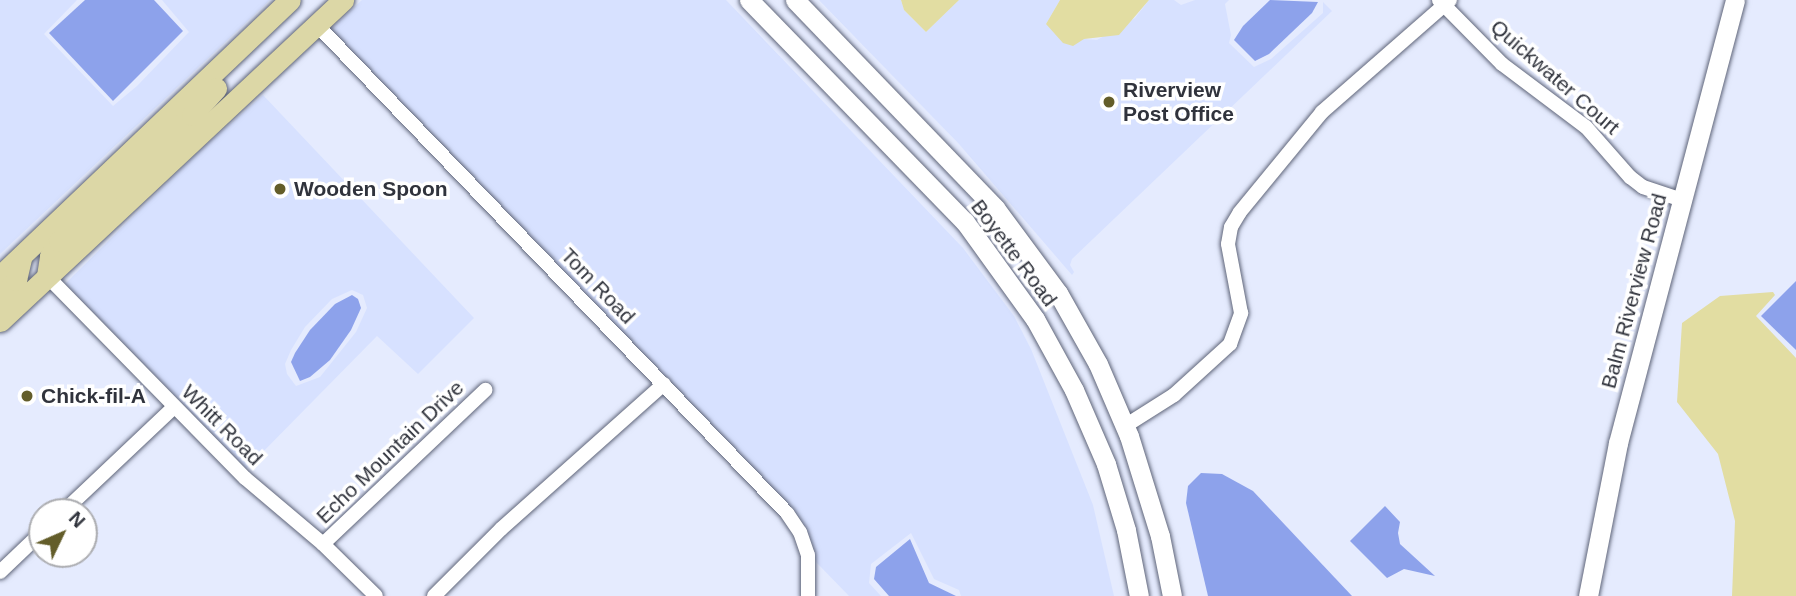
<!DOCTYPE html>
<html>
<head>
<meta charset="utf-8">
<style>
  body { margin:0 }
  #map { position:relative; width:1796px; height:596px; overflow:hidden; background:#e5ebfe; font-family:Arial,sans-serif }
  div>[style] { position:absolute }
  .built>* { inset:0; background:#d7e1ff }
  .green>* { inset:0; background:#e2dda2 }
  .water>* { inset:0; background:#8da2eb }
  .roads { filter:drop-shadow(0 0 2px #5f6579) drop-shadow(0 0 2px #5f6579) }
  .street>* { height:14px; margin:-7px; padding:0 7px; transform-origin:7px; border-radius:7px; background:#fff }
  .secondary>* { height:19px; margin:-9.5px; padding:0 9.5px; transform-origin:9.5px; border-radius:9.5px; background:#fff }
  .primary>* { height:21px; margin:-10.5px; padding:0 10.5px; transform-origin:10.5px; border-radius:10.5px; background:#dcd7a6 }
  .dots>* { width:19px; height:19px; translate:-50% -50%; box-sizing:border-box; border:4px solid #fff; border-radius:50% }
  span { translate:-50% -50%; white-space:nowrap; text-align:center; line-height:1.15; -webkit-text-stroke:7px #fff; paint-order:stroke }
  .street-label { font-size:21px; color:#30333c }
  .poi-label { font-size:21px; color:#30333c; font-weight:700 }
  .left { translate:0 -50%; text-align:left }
  .north { position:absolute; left:28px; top:498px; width:70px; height:70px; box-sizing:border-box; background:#fff; border:2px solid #acadb1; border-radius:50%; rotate:46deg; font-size:19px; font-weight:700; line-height:28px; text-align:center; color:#30333c }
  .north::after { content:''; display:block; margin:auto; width:24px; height:32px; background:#635d2a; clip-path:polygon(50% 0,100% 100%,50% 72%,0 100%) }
</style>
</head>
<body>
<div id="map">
  <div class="built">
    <i style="clip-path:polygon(0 0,77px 0,44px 34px,113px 106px,137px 86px,189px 32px,162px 0,270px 0,0 254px)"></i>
    <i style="clip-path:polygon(362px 0,726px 0,963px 248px,1014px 316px,1031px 349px,1093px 505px,1114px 596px,961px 596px,959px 590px,934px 579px,911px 533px,871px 564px,869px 583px,881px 596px,849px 596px,816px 562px,806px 528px,787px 503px,331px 29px)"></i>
    <i style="clip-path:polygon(819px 0,901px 0,904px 10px,926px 32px,959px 0,1060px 0,1046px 24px,1084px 39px,1097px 40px,1135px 18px,1149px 0,1174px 0,1181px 5px,1195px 0,1229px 0,1225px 4px,1231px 35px,1229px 43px,1254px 67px,1271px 59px,1323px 13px,1323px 2px,1332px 11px,1072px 259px,1070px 265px,1074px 272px,1072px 275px,959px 144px)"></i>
    <i style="clip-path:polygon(evenodd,263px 95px,474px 318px,418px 374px,377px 336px,246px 469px,65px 284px,199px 151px,263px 95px,352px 290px,363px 295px,367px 308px,356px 332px,320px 377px,296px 386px,287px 374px,285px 364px,291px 350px,305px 327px,332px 299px,352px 290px)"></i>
  </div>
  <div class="green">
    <i style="clip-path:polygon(901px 0,959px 0,926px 32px,904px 10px)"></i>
    <i style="clip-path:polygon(1060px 0,1149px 0,1119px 35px,1084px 39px,1073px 46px,1063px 43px,1046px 24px)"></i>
    <i style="clip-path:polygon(1773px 292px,1775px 295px,1756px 316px,1796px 358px,1796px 596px,1732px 596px,1735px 521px,1718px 454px,1677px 402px,1682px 323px,1720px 296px)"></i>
  </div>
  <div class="water">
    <i style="clip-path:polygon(85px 0,154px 0,183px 31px,113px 101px,49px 33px)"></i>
    <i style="clip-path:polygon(1270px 0,1318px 2px,1312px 13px,1269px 54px,1255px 61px,1234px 40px,1243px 26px)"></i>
    <i style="clip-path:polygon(1796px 281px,1796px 350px,1761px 316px)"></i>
    <i style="clip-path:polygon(352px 295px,358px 299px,361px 308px,351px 330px,330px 360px,310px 377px,300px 381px,291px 362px,295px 353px,310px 330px,335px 304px)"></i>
    <i style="clip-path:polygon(1201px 473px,1222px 474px,1253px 491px,1352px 596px,1208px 596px,1186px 503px,1188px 486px)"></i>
    <i style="clip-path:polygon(1385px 506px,1400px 522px,1398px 533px,1400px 544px,1435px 576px,1404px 569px,1387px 578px,1350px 541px)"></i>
    <i style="clip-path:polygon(910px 539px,929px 583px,956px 596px,889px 596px,874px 579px,876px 567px)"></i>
  </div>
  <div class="roads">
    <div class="street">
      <i style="left:1439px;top:0;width:90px;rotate:45.5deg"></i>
      <i style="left:1502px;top:64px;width:105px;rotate:36.9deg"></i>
      <i style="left:1586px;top:127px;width:67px;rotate:48.7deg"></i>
      <i style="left:1630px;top:177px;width:16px;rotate:38deg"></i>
      <i style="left:1643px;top:187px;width:41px;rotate:18.4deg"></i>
      <i style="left:317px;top:25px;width:678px;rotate:46.08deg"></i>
      <i style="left:787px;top:513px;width:23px;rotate:56deg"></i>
      <i style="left:800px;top:532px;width:24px;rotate:71deg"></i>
      <i style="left:808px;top:555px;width:41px;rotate:90deg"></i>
      <i style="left:47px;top:276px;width:283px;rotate:45.6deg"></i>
      <i style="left:245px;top:478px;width:102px;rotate:40.2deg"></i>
      <i style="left:323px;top:544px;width:74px;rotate:44.5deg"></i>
      <i style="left:1125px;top:426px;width:58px;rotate:-32.3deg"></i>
      <i style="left:1174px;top:395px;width:76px;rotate:-42.3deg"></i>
      <i style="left:1230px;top:344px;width:33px;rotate:-70deg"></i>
      <i style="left:1241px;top:313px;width:70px;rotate:-100.7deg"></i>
      <i style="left:1228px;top:244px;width:17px;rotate:-80deg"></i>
      <i style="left:1231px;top:227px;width:17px;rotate:-59deg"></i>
      <i style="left:1240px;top:212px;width:129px;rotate:-50.6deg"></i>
      <i style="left:1322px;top:112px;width:170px;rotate:-41.2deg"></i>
      <i style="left:63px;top:512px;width:153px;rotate:-43.4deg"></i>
      <i style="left:323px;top:544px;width:224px;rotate:-43.5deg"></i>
      <i style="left:0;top:572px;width:58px;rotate:-43.6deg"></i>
      <i style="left:434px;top:596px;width:95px;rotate:-45deg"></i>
      <i style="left:501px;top:529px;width:218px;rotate:-41.7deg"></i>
    </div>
    <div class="secondary">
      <i style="left:749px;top:0;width:310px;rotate:45.8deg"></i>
      <i style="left:965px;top:222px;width:120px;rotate:54.2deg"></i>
      <i style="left:1035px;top:319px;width:81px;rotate:61.2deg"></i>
      <i style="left:1074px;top:390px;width:81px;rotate:66.6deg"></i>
      <i style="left:1106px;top:464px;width:69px;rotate:73.1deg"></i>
      <i style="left:1126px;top:530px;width:67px;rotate:78.9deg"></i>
      <i style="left:795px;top:0;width:289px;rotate:46.1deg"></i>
      <i style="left:995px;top:208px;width:106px;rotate:53.5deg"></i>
      <i style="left:1058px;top:293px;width:81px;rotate:60.6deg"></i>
      <i style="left:1098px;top:364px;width:78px;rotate:66.7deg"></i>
      <i style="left:1129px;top:436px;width:105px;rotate:72.8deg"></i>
      <i style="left:1160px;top:536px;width:61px;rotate:78.7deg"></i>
      <i style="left:1588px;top:596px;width:156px;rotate:-78.9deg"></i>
      <i style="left:1618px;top:443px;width:458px;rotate:-75.2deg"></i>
    </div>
    <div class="primary">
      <i style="left:0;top:276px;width:400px;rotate:-43.6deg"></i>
      <i style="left:47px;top:276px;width:20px;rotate:-81deg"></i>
      <i style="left:50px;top:256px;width:17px;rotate:-59deg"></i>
      <i style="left:59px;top:241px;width:183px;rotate:-43.5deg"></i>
      <i style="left:192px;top:115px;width:36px;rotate:-48deg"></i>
      <i style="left:0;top:300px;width:26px;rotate:-51deg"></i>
      <i style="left:16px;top:280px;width:23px;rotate:-77deg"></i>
      <i style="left:0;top:321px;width:470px;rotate:-43.1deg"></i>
    </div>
  </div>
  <div class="dots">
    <i style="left:1109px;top:102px;background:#635d2a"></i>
    <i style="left:280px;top:189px;background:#635d2a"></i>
    <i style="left:27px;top:396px;background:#635d2a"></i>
  </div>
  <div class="street-label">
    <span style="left:1555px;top:77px;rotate:41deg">Quickwater Court</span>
    <span style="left:1014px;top:253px;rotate:53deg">Boyette Road</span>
    <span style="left:598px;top:286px;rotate:46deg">Tom Road</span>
    <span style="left:1634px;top:291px;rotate:-75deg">Balm Riverview Road</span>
    <span style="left:222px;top:425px;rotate:45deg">Whitt Road</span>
    <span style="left:390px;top:452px;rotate:-44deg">Echo Mountain Drive</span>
  </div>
  <div class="poi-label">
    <span class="left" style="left:1123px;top:102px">Riverview<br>Post Office</span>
    <span class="left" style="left:294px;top:189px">Wooden Spoon</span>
    <span class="left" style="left:41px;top:396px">Chick-fil-A</span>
  </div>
  <div class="north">N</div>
</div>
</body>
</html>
